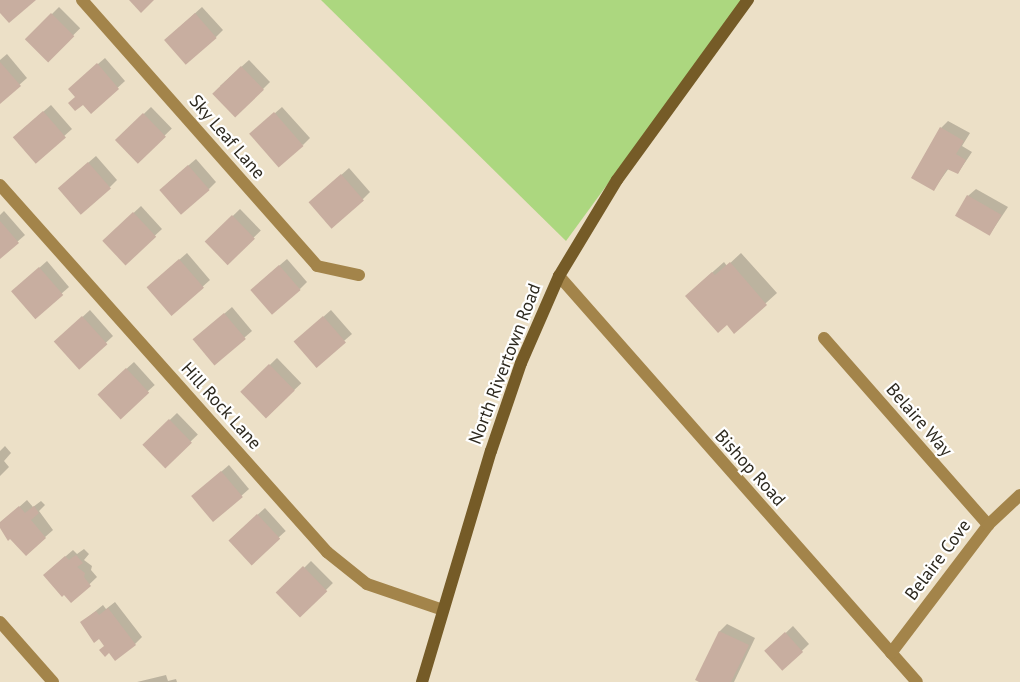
<!DOCTYPE html>
<html>
<head>
<meta charset="utf-8">
<style>
  body { margin:0 }
  #map { position:relative; width:1020px; height:682px; overflow:hidden; background:#ece0c7; font-family:"PT Sans",sans-serif }
  div>[style] { position:absolute }
  .green>* { inset:0; background:#acd77f }
  .shadow>* { inset:0; background:#0003; transform-origin:0 0 }
  .building>* { inset:0; background:#c8aea0; transform-origin:0 0 }
  .street>* { height:12px; margin:-6px; padding:0 6px; transform-origin:6px; border-radius:6px; background:#a3844a }
  .secondary>* { height:12px; margin:-6px; padding:0 6px; transform-origin:6px; border-radius:6px; background:#755b27 }
  span { translate:-50% -50%; white-space:nowrap; text-align:center; line-height:1.15; -webkit-text-stroke:4.5px #fff; paint-order:stroke }
  .street-label { font-size:18px; color:#2d291f }
</style>
</head>
<body>
<div id="map">
  <div class="green">
    <i style="clip-path:polygon(321px 0,742px 0,566px 241px)"></i>
  </div>
  <div class="shadow">
    <i style="left:59px;top:7px;width:30px;height:46px;rotate:45deg"></i>
    <i style="clip-path:polygon(202px 7px,223px 30px,216px 37px,173px 33px)"></i>
    <i style="clip-path:polygon(7px 54px,27px 78px,0 102px,0 60px)"></i>
    <i style="clip-path:polygon(105px 58px,125px 81px,91px 112px,77px 97px,77px 82px)"></i>
    <i style="clip-path:polygon(249px 60px,270px 82px,263px 89px,220px 86px)"></i>
    <i style="clip-path:polygon(51px 105px,72px 129px,36px 161px,22px 130px)"></i>
    <i style="left:151px;top:107px;width:30px;height:47px;rotate:46deg"></i>
    <i style="clip-path:polygon(282px 107px,310px 138px,303px 145px,259px 127px)"></i>
    <i style="clip-path:polygon(948px 121px,970px 133px,962px 146px,972px 152px,958px 173px,949px 168px,934px 189px,941px 128px)"></i>
    <i style="clip-path:polygon(96px 156px,117px 180px,110px 187px,67px 181px)"></i>
    <i style="clip-path:polygon(196px 159px,216px 182px,209px 189px,168px 183px)"></i>
    <i style="clip-path:polygon(349px 168px,370px 192px,363px 199px,319px 195px)"></i>
    <i style="clip-path:polygon(976px 189px,1008px 207px,990px 234px,968px 196px)"></i>
    <i style="clip-path:polygon(141px 206px,162px 229px,125px 263px,111px 234px)"></i>
    <i style="left:240px;top:209px;width:30px;height:47px;rotate:46deg"></i>
    <i style="clip-path:polygon(4px 211px,25px 235px,0 257px,0 215px)"></i>
    <i style="clip-path:polygon(187px 253px,210px 280px,172px 314px,156px 280px)"></i>
    <i style="clip-path:polygon(741px 253px,777px 293px,734px 332px,698px 285px,724px 262px,727px 266px)"></i>
    <i style="clip-path:polygon(287px 259px,307px 282px,300px 289px,259px 283px)"></i>
    <i style="clip-path:polygon(47px 261px,69px 287px,35px 317px,20px 285px)"></i>
    <i style="clip-path:polygon(232px 307px,252px 331px,215px 363px,202px 333px)"></i>
    <i style="clip-path:polygon(90px 310px,113px 336px,80px 367px,63px 335px)"></i>
    <i style="clip-path:polygon(331px 310px,352px 334px,316px 365px,303px 335px)"></i>
    <i style="left:277px;top:358px;width:35px;height:48px;rotate:46deg"></i>
    <i style="left:134px;top:362px;width:31px;height:47px;rotate:48deg"></i>
    <i style="left:177px;top:413px;width:30px;height:45px;rotate:46deg"></i>
    <i style="clip-path:polygon(5px 446px,11px 453px,4px 461px,9px 467px,0 476px,0 451px)"></i>
    <i style="clip-path:polygon(229px 465px,249px 489px,214px 520px,201px 489px)"></i>
    <i style="clip-path:polygon(27px 500px,33px 507px,41px 501px,45px 505px,39px 511px,53px 530px,26px 554px,0 524px)"></i>
    <i style="left:265px;top:508px;width:31px;height:47px;rotate:48deg"></i>
    <i style="clip-path:polygon(84px 549px,89px 554px,84px 560px,92px 566px,91px 570px,97px 577px,72px 601px,52px 568px,73px 550px,77px 554px)"></i>
    <i style="left:311px;top:561px;width:31px;height:46px;rotate:45deg"></i>
    <i style="clip-path:polygon(115px 602px,142px 637px,135px 644px,106px 645px,82px 622px,103px 605px,106px 609px)"></i>
    <i style="clip-path:polygon(727px 624px,755px 638px,734px 682px,702px 682px,697px 679px,720px 631px)"></i>
    <i style="clip-path:polygon(793px 626px,809px 644px,783px 669px,774px 644px)"></i>
    <i style="clip-path:polygon(166px 675px,168px 681px,176px 679px,177px 682px,137px 682px)"></i>
  </div>
  <div class="building">
    <i style="clip-path:polygon(0 0,36px 0,9px 23px,0 13px)"></i>
    <i style="clip-path:polygon(129px 0,154px 0,141px 13px)"></i>
    <i style="left:51px;top:13px;width:33px;height:37px;rotate:45deg"></i>
    <i style="left:195px;top:13px;width:33px;height:41px;rotate:49deg"></i>
    <i style="clip-path:polygon(0 62px,21px 86px,0 104px)"></i>
    <i style="clip-path:polygon(97px 63px,119px 89px,91px 114px,83px 105px,75px 111px,68px 103px,75px 97px,68px 89px)"></i>
    <i style="left:241px;top:66px;width:33px;height:40px;rotate:46deg"></i>
    <i style="left:43px;top:111px;width:35px;height:40px;rotate:49deg"></i>
    <i style="left:274px;top:112px;width:45px;height:33px;rotate:49deg"></i>
    <i style="left:143px;top:113px;width:33px;height:39px;rotate:46deg"></i>
    <i style="clip-path:polygon(940px 127px,964px 141px,956px 154px,966px 160px,958px 174px,947px 169px,934px 191px,911px 178px)"></i>
    <i style="left:88px;top:162px;width:35px;height:40px;rotate:49deg"></i>
    <i style="left:188px;top:165px;width:33px;height:38px;rotate:49deg"></i>
    <i style="left:341px;top:174px;width:35px;height:43px;rotate:49deg"></i>
    <i style="left:967px;top:195px;width:40px;height:24px;rotate:30deg"></i>
    <i style="left:133px;top:212px;width:34px;height:42px;rotate:47deg"></i>
    <i style="left:232px;top:215px;width:33px;height:38px;rotate:46deg"></i>
    <i style="clip-path:polygon(0 221px,19px 243px,0 259px)"></i>
    <i style="left:179px;top:259px;width:38px;height:43px;rotate:49deg"></i>
    <i style="clip-path:polygon(730px 262px,767px 305px,734px 334px,727px 325px,718px 333px,685px 296px,712px 272px,715px 275px)"></i>
    <i style="left:279px;top:265px;width:33px;height:38px;rotate:49deg"></i>
    <i style="left:39px;top:267px;width:37px;height:37px;rotate:49deg"></i>
    <i style="left:224px;top:313px;width:34px;height:41px;rotate:50deg"></i>
    <i style="left:82px;top:316px;width:38px;height:38px;rotate:48deg"></i>
    <i style="left:323px;top:316px;width:35px;height:39px;rotate:49deg"></i>
    <i style="left:269px;top:364px;width:37px;height:40px;rotate:46deg"></i>
    <i style="left:126px;top:368px;width:34px;height:39px;rotate:47deg"></i>
    <i style="left:169px;top:419px;width:33px;height:37px;rotate:46deg"></i>
    <i style="left:221px;top:471px;width:34px;height:39px;rotate:50deg"></i>
    <i style="clip-path:polygon(19px 506px,25px 513px,34px 506px,39px 513px,31px 520px,46px 538px,26px 556px,10px 539px,8px 541px,0 528px,0 522px)"></i>
    <i style="left:257px;top:514px;width:34px;height:39px;rotate:47deg"></i>
    <i style="clip-path:polygon(76px 555px,83px 563px,77px 567px,85px 573px,84px 577px,91px 586px,71px 603px,64px 595px,62px 597px,43px 575px,65px 556px,69px 560px)"></i>
    <i style="left:303px;top:566px;width:35px;height:38px;rotate:46deg"></i>
    <i style="clip-path:polygon(108px 608px,136px 645px,115px 661px,109px 653px,105px 657px,99px 650px,104px 646px,99px 639px,94px 643px,80px 622px,96px 611px,99px 615px)"></i>
    <i style="clip-path:polygon(719px 631px,749px 645px,731px 682px,699px 682px,695px 680px)"></i>
    <i style="left:785px;top:632px;width:27px;height:28px;rotate:48deg"></i>
  </div>
  <div class="street">
    <i style="left:82px;top:0;width:355px;rotate:48.5deg"></i>
    <i style="left:317px;top:266px;width:43px;rotate:12.1deg"></i>
    <i style="left:0;top:185px;width:492px;rotate:48.3deg"></i>
    <i style="left:327px;top:552px;width:51px;rotate:38.7deg"></i>
    <i style="left:367px;top:584px;width:80px;rotate:18.9deg"></i>
    <i style="left:559px;top:276px;width:541px;rotate:48.6deg"></i>
    <i style="left:824px;top:338px;width:249px;rotate:48.7deg"></i>
    <i style="left:0;top:622px;width:80px;rotate:48.5deg"></i>
    <i style="left:891px;top:653px;width:161px;rotate:-52.8deg"></i>
    <i style="left:988px;top:525px;width:44px;rotate:-43.2deg"></i>
  </div>
  <div class="secondary">
    <i style="left:422px;top:682px;width:241px;rotate:-73.4deg"></i>
    <i style="left:491px;top:451px;width:93px;rotate:-71.2deg"></i>
    <i style="left:521px;top:363px;width:95px;rotate:-66.4deg"></i>
    <i style="left:559px;top:276px;width:112px;rotate:-58.9deg"></i>
    <i style="left:617px;top:180px;width:223px;rotate:-54deg"></i>
  </div>
  <div class="street-label">
    <span style="left:227px;top:137px;rotate:49deg">Sky Leaf Lane</span>
    <span style="left:505px;top:364px;rotate:-69deg">North Rivertown Road</span>
    <span style="left:221px;top:406px;rotate:48deg">Hill Rock Lane</span>
    <span style="left:919px;top:420px;rotate:49deg">Belaire Way</span>
    <span style="left:750px;top:468px;rotate:48deg">Bishop Road</span>
    <span style="left:938px;top:560px;rotate:-53deg">Belaire Cove</span>
  </div>
</div>
</body>
</html>
